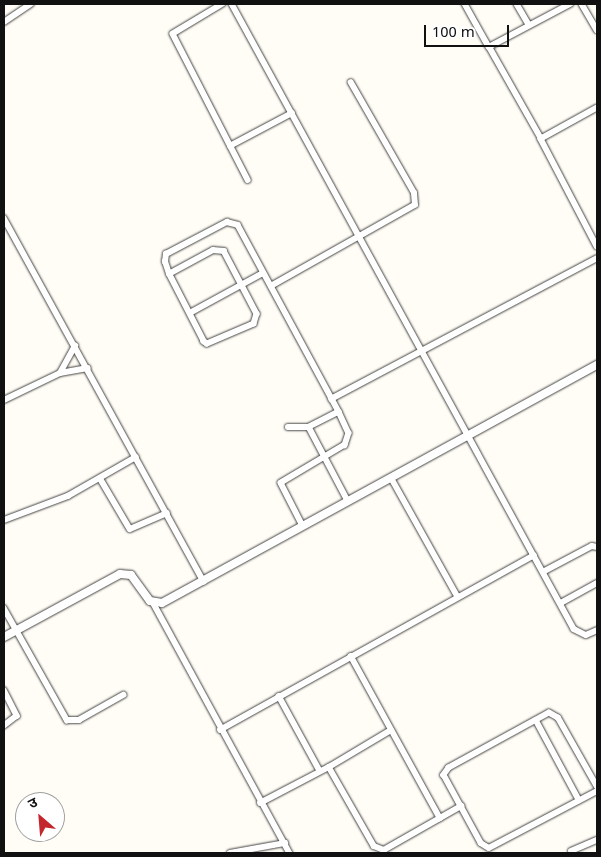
<!DOCTYPE html>
<html>
<head>
<meta charset="utf-8">
<style>
  body { margin:0 }
  #map { position:relative; width:601px; height:857px; overflow:hidden; background:#fffdf5; font-family:Georgia,"Noto Sans Devanagari",serif }
  div>[style] { position:absolute }
  .roads { filter:drop-shadow(0 0 1px #444) drop-shadow(0 0 1px #444) }
  .minor>* { height:5.5px; margin:-2.75px; padding:0 2.75px; transform-origin:2.75px; border-radius:2.75px; background:#fff }
  .tertiary>* { height:8px; margin:-4px; padding:0 4px; transform-origin:4px; border-radius:4px; background:#fff }
  span { translate:-50% -50%; white-space:nowrap; text-align:center; line-height:1.15; -webkit-text-stroke:5px #fff; paint-order:stroke }
  .frame { position:absolute; inset:0; border:5px solid #111; pointer-events:none }
  .north { position:absolute; left:15px; top:792px; width:50px; height:50px; box-sizing:border-box; background:#fff; border:1px solid #a0a0a0; border-radius:50%; rotate:333deg; font-size:14px; font-weight:700; line-height:20px; text-align:center; color:#111 }
  .north::after { content:''; display:block; margin:auto; width:18px; height:22px; background:#c4262e; clip-path:polygon(50% 0,100% 100%,50% 72%,0 100%) }
  .scale { position:absolute; left:424px; top:25px; width:85px; height:22px; box-sizing:border-box; border:2px solid #111; border-top:0; padding-left:6px; font-size:15px; line-height:18px; white-space:nowrap; color:#111; -webkit-text-stroke:4px #fff; paint-order:stroke }
</style>
</head>
<body>
<div id="map">
  <div class="roads">
    <div class="minor">
      <i style="left:223px;top:4px;width:58px;rotate:149deg"></i>
      <i style="left:173px;top:34px;width:164px;rotate:62.8deg"></i>
      <i style="left:232px;top:4px;width:712px;rotate:61.31deg"></i>
      <i style="left:574px;top:629px;width:13px;rotate:27deg"></i>
      <i style="left:586px;top:635px;width:12px;rotate:-24deg"></i>
      <i style="left:465px;top:4px;width:49px;rotate:60.8deg"></i>
      <i style="left:517px;top:4px;width:24px;rotate:60deg"></i>
      <i style="left:582px;top:4px;width:30px;rotate:60deg"></i>
      <i style="left:4px;top:22px;width:32px;rotate:-34deg"></i>
      <i style="left:597px;top:108px;width:64px;rotate:151deg"></i>
      <i style="left:541px;top:139px;width:121px;rotate:62.4deg"></i>
      <i style="left:541px;top:139px;width:106px;rotate:-119.5deg"></i>
      <i style="left:489px;top:47px;width:92px;rotate:-28deg"></i>
      <i style="left:230px;top:146px;width:70px;rotate:-28deg"></i>
      <i style="left:4px;top:218px;width:415px;rotate:61.2deg"></i>
      <i style="left:169px;top:274px;width:50px;rotate:-28.6deg"></i>
      <i style="left:213px;top:250px;width:11px;rotate:5deg"></i>
      <i style="left:224px;top:251px;width:71px;rotate:62.4deg"></i>
      <i style="left:257px;top:314px;width:10px;rotate:107deg"></i>
      <i style="left:254px;top:324px;width:51px;rotate:156.9deg"></i>
      <i style="left:207px;top:344px;width:4px;rotate:-146deg"></i>
      <i style="left:204px;top:342px;width:76px;rotate:-117.2deg"></i>
      <i style="left:169px;top:274px;width:13px;rotate:-108deg"></i>
      <i style="left:165px;top:262px;width:8px;rotate:-83deg"></i>
      <i style="left:166px;top:254px;width:69px;rotate:-27.7deg"></i>
      <i style="left:227px;top:222px;width:11px;rotate:15deg"></i>
      <i style="left:238px;top:225px;width:213px;rotate:61.6deg"></i>
      <i style="left:339px;top:412px;width:23px;rotate:65deg"></i>
      <i style="left:349px;top:433px;width:13px;rotate:108deg"></i>
      <i style="left:345px;top:445px;width:74px;rotate:149.3deg"></i>
      <i style="left:281px;top:483px;width:48px;rotate:62.9deg"></i>
      <i style="left:271px;top:286px;width:165px;rotate:-29.4deg"></i>
      <i style="left:415px;top:205px;width:12px;rotate:-95deg"></i>
      <i style="left:414px;top:193px;width:127px;rotate:-119.8deg"></i>
      <i style="left:190px;top:313px;width:83px;rotate:-28.7deg"></i>
      <i style="left:60px;top:373px;width:31px;rotate:-61deg"></i>
      <i style="left:331px;top:399px;width:301px;rotate:-27.9deg"></i>
      <i style="left:4px;top:400px;width:62px;rotate:-25.7deg"></i>
      <i style="left:60px;top:373px;width:28px;rotate:-10deg"></i>
      <i style="left:339px;top:412px;width:34px;rotate:153deg"></i>
      <i style="left:309px;top:427px;width:84px;rotate:62.2deg"></i>
      <i style="left:288px;top:427px;width:21px"></i>
      <i style="left:100px;top:478px;width:59px;rotate:59.5deg"></i>
      <i style="left:130px;top:529px;width:40px;rotate:-23.4deg"></i>
      <i style="left:392px;top:479px;width:135px;rotate:60.8deg"></i>
      <i style="left:4px;top:520px;width:68px;rotate:-20.6deg"></i>
      <i style="left:68px;top:496px;width:78px;rotate:-29.8deg"></i>
      <i style="left:543px;top:572px;width:55px;rotate:-28deg"></i>
      <i style="left:592px;top:546px;width:5px;rotate:11deg"></i>
      <i style="left:561px;top:603px;width:41px;rotate:-29.1deg"></i>
      <i style="left:154px;top:604px;width:284px;rotate:61.4deg"></i>
      <i style="left:4px;top:608px;width:129px;rotate:60.6deg"></i>
      <i style="left:67px;top:720px;width:12px"></i>
      <i style="left:79px;top:720px;width:51px;rotate:-29.6deg"></i>
      <i style="left:351px;top:656px;width:185px;rotate:61.2deg"></i>
      <i style="left:4px;top:690px;width:29px;rotate:63deg"></i>
      <i style="left:17px;top:716px;width:16px;rotate:142deg"></i>
      <i style="left:279px;top:696px;width:85px;rotate:61.3deg"></i>
      <i style="left:536px;top:720px;width:91px;rotate:61.7deg"></i>
      <i style="left:220px;top:730px;width:359px;rotate:-29.1deg"></i>
      <i style="left:329px;top:767px;width:72px;rotate:-30.8deg"></i>
      <i style="left:597px;top:787px;width:79px;rotate:-119.5deg"></i>
      <i style="left:558px;top:718px;width:10px;rotate:-151deg"></i>
      <i style="left:549px;top:713px;width:114px;rotate:151.2deg"></i>
      <i style="left:449px;top:768px;width:9px;rotate:126deg"></i>
      <i style="left:444px;top:775px;width:77px;rotate:61.4deg"></i>
      <i style="left:481px;top:843px;width:9px;rotate:32deg"></i>
      <i style="left:489px;top:848px;width:122px;rotate:-27.8deg"></i>
      <i style="left:260px;top:803px;width:78px;rotate:-27.6deg"></i>
      <i style="left:329px;top:767px;width:91px;rotate:60.3deg"></i>
      <i style="left:374px;top:846px;width:11px;rotate:22deg"></i>
      <i style="left:384px;top:850px;width:89px;rotate:-29.7deg"></i>
      <i style="left:571px;top:851px;width:28px;rotate:-23deg"></i>
      <i style="left:230px;top:853px;width:56px;rotate:-10.3deg"></i>
    </div>
    <div class="tertiary">
      <i style="left:4px;top:637px;width:132px;rotate:-28.5deg"></i>
      <i style="left:120px;top:574px;width:11px;rotate:5deg"></i>
      <i style="left:131px;top:575px;width:32px;rotate:54deg"></i>
      <i style="left:150px;top:601px;width:12px;rotate:9deg"></i>
      <i style="left:162px;top:603px;width:496px;rotate:-28.7deg"></i>
    </div>
  </div>
  <div class="frame"></div>
  <div class="north">उ</div>
  <div class="scale">100 m</div>
</div>
</body>
</html>
